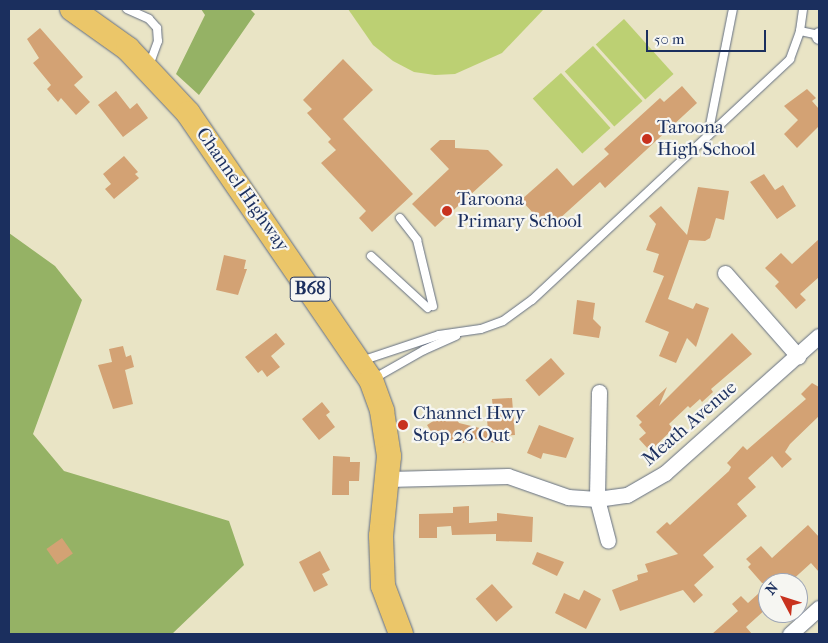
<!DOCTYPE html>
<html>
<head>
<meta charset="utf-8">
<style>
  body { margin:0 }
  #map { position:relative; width:828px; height:643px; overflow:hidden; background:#e9e4c5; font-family:"IM FELL French Canon",serif }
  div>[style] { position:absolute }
  .green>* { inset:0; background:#bcd073; transform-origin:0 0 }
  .forest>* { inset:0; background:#95b265 }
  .building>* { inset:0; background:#d3a274; transform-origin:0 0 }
  .roads { filter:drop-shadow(0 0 1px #636e82) drop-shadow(0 0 1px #636e82) }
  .service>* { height:8px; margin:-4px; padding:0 4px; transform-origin:4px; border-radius:4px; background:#fff }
  .minor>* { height:15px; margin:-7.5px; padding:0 7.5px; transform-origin:7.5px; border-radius:7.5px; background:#fff }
  .primary>* { height:24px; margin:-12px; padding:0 12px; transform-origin:12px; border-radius:12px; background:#ebc669 }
  .dots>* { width:14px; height:14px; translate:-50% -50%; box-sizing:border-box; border:2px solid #f6f6f2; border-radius:50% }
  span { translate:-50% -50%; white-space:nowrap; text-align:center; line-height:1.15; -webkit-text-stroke:4.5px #f6f6f2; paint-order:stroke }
  .shield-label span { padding:1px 4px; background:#f6f6f2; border:1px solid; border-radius:4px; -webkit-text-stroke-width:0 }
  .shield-label { font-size:18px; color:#1b2f5e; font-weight:700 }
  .poi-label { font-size:19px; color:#1b2f5e }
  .left { translate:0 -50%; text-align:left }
  .street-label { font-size:19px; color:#1b2f5e }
  .frame { position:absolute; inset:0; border:10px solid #1b2f5e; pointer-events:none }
  .north { position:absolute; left:758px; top:573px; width:50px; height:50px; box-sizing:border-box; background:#f6f6f2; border:1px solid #9ea6b7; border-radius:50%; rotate:310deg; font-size:14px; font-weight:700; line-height:20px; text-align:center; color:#1b2f5e }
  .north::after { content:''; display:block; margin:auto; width:18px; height:22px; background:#c8321e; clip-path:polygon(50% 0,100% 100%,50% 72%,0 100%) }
  .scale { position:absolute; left:646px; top:30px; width:120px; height:22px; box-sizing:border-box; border:2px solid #1b2f5e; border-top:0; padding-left:6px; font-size:15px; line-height:18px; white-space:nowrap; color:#1b2f5e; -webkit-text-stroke:4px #f6f6f2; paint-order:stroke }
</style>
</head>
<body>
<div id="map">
  <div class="green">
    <i style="clip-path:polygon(348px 9px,544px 9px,502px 53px,455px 74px,435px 75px,414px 72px,393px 61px,373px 45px)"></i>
    <i style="left:624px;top:19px;width:74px;height:38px;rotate:48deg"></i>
    <i style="left:593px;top:46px;width:74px;height:38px;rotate:48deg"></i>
    <i style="left:561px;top:73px;width:74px;height:38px;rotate:48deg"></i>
  </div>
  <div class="forest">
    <i style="clip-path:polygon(201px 9px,250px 9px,255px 14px,199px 95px,176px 74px,205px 15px)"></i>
    <i style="clip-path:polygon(9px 233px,55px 266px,82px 300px,33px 434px,64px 471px,229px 521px,244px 565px,172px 634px,9px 634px)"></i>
  </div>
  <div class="building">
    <i style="clip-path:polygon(40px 28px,83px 77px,74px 85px,90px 102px,76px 115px,61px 98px,58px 102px,47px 89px,51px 85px,33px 63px,39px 58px,27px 39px)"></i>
    <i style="clip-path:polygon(343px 59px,373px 90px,343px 119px,413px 194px,372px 232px,359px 218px,366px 211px,321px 163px,336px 150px,328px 142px,331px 139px,307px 113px,312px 109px,303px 100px)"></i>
    <i style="clip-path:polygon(682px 86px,697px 103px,605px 188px,600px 182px,548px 229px,521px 200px,557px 168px,573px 186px,609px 154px,604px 149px,660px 98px,664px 102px)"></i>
    <i style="clip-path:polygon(807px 89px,816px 98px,812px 101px,819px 109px,819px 126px,797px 148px,784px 134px,798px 120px,784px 106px)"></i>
    <i style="clip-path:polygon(116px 91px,130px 109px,137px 103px,148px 118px,123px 137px,98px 105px)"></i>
    <i style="clip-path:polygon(440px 140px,455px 140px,455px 148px,488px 150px,503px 165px,435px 227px,412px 204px,449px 169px,430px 149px)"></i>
    <i style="clip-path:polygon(124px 156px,138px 172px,135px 174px,139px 178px,114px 199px,105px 189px,111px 184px,103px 174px)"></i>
    <i style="clip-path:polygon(764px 174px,775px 190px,783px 185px,796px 206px,777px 219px,750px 182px)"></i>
    <i style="clip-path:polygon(698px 187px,729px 191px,724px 220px,716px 218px,710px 238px,705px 241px,689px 240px,668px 299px,693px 309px,696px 303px,709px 308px,696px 347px,687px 338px,676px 363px,659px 356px,669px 332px,645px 322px,664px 276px,653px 272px,659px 254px,646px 250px,656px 224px,649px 216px,661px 206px,687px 235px)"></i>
    <i style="clip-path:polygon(819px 239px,819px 277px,800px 294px,806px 300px,796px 309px,775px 286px,779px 282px,765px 268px,781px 253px,792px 264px)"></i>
    <i style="clip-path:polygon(224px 255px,246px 260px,244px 269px,247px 269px,238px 295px,216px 290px)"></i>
    <i style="clip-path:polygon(577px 300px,595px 303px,593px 319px,601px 327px,599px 338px,573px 334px)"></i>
    <i style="clip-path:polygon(276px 333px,285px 344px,271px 356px,280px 367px,267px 377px,262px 370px,258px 373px,245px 357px)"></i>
    <i style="clip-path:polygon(732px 333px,752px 354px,711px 389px,713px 392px,702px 402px,700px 399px,690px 408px,688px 406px,669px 424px,673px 429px,650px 451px,639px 439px,646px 433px,639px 425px,642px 422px,636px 416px,667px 387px,659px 406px)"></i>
    <i style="clip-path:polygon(123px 346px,126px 357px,131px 355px,134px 367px,125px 370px,133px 404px,113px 409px,98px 365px,112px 362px,109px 349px)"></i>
    <i style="left:551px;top:358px;width:21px;height:34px;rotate:49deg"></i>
    <i style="clip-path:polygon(812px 383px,819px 387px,819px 416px,790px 444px,785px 452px,792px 459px,782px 468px,772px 456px,748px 478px,756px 487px,737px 504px,747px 516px,703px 555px,714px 567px,694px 585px,703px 595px,694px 603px,683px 590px,620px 611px,612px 590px,638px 580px,637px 575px,648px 572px,645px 564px,678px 554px,656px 532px,667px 522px,670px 525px,729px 471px,731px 467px,727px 463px,743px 446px,747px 450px,806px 399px,801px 394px)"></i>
    <i style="clip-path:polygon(512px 398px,515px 435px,497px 436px,496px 443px,465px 437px,464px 443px,442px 438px,437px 441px,427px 425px,451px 410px,459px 423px,488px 430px,487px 420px,494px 420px,492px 399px)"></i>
    <i style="clip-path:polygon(322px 402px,330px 412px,326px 415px,335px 427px,319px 440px,302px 419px)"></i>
    <i style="clip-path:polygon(539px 425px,574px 438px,566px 458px,543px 453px,541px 459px,527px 453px)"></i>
    <i style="clip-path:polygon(333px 456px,350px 457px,350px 462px,360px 462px,359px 481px,349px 481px,349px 495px,332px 495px)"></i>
    <i style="clip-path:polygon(469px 506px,469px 523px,497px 521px,497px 513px,533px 517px,532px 542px,496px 541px,496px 534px,452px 535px,451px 526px,437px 527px,437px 538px,419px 538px,419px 514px,453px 513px,453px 507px)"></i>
    <i style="clip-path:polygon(808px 525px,819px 537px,819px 572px,811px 563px,789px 583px,762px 583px,748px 567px,751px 564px,746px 559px,761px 546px,772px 558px)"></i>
    <i style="left:62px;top:538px;width:19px;height:19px;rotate:55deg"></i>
    <i style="clip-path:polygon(320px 551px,330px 570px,322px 574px,328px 585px,314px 592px,299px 562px)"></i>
    <i style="clip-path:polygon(537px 552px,564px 562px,557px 576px,532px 564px)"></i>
    <i style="left:492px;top:584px;width:31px;height:22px;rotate:48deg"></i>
    <i style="clip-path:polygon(768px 585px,768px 607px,746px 627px,752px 634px,712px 634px,738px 611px,732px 604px,741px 596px,748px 603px)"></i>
    <i style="clip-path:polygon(584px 590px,601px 599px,586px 629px,555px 613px,564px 593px,579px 600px)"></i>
  </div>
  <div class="roads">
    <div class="service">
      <i style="left:127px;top:9px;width:24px;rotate:24deg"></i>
      <i style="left:149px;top:19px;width:12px;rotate:48deg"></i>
      <i style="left:157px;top:28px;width:13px;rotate:86deg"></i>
      <i style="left:158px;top:41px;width:27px;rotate:110deg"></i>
      <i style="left:800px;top:31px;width:19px;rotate:12deg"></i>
      <i style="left:708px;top:135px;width:128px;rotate:-78.8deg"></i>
      <i style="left:400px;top:218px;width:28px;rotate:52deg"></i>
      <i style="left:417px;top:240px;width:68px;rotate:76.4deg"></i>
      <i style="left:371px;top:256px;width:77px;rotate:42.4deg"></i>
      <i style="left:361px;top:361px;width:82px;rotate:-18.4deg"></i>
      <i style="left:439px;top:335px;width:42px;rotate:-8.1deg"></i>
      <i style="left:481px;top:329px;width:23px;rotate:-20deg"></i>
      <i style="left:503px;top:321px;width:36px;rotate:-36deg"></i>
      <i style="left:532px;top:300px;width:353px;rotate:-43deg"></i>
      <i style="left:790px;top:59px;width:30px;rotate:-70deg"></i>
      <i style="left:800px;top:31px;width:22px;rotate:-82deg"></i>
      <i style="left:373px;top:379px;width:59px;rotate:-29.6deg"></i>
      <i style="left:424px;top:350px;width:35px;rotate:-24deg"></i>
    </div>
    <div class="minor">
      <i style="left:819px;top:35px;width:1px;rotate:90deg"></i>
      <i style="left:725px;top:273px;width:111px;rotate:48.7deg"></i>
      <i style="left:599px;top:392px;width:107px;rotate:91.1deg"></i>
      <i style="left:597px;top:499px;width:43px;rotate:75.3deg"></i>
      <i style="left:388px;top:479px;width:120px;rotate:-1.4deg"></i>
      <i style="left:508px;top:476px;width:64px;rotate:19.3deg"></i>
      <i style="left:568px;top:497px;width:29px;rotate:4deg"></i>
      <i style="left:597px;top:499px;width:30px;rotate:-8deg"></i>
      <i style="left:627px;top:495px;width:44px;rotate:-30.1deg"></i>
      <i style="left:665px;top:473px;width:206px;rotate:-41.7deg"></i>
      <i style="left:790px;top:634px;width:39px;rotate:-42deg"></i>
    </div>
    <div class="primary">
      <i style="left:72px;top:9px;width:69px;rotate:35.5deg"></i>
      <i style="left:128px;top:49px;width:88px;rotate:46.8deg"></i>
      <i style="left:188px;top:113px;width:324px;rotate:55.6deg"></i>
      <i style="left:371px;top:380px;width:33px;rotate:70deg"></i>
      <i style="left:382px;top:411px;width:46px;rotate:81.2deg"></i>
      <i style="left:389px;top:456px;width:80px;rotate:95.7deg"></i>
      <i style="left:381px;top:536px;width:50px;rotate:87.7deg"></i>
      <i style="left:383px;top:586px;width:51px;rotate:69.4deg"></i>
    </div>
  </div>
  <div class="dots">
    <i style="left:647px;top:139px;background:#c8321e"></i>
    <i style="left:447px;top:211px;background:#c8321e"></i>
    <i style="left:403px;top:425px;background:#c8321e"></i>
  </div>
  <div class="shield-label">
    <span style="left:310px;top:289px">B68</span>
  </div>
  <div class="poi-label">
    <span class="left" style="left:657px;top:139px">Taroona<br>High School</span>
    <span class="left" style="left:457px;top:211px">Taroona<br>Primary School</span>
    <span class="left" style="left:413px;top:425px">Channel Hwy<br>Stop 26 Out</span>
  </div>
  <div class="street-label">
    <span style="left:242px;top:190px;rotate:55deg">Channel Highway</span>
    <span style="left:690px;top:424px;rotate:-41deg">Meath Avenue</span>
  </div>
  <div class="frame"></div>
  <div class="north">N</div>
  <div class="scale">50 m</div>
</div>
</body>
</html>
